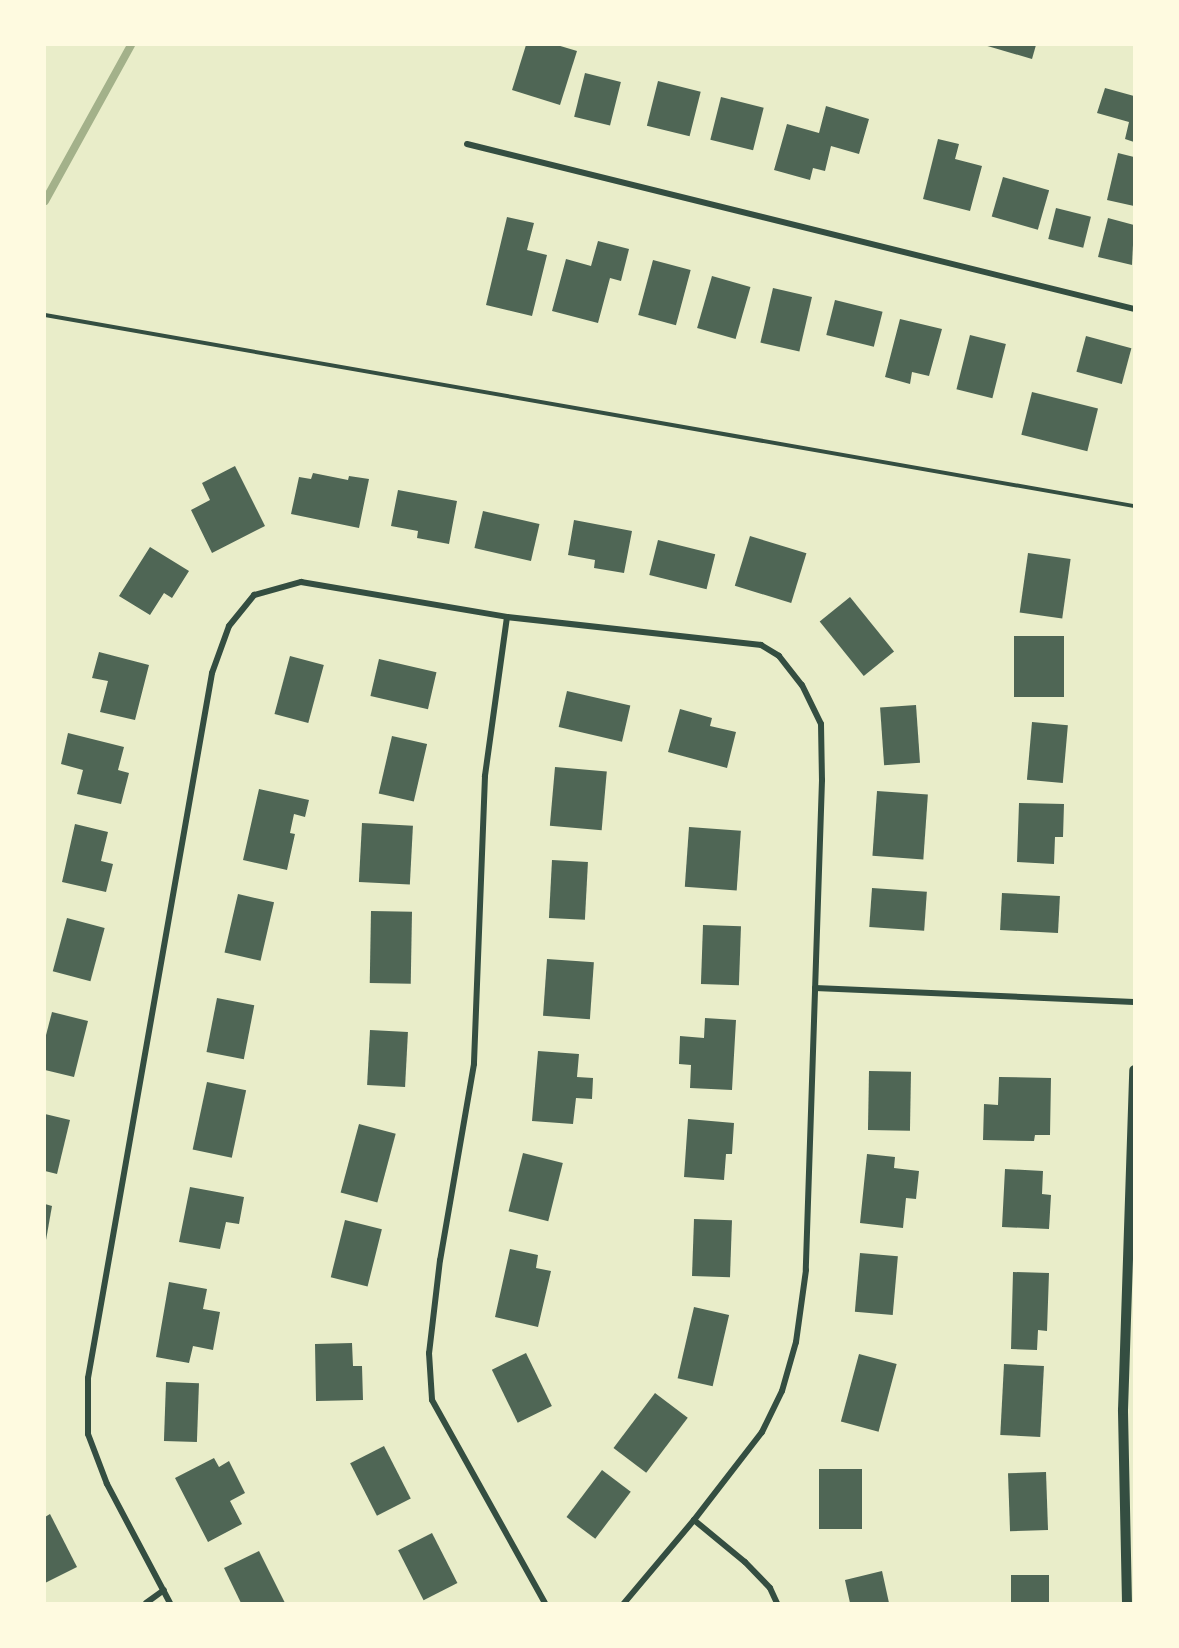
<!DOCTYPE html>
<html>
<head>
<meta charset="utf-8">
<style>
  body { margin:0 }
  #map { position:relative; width:1179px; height:1648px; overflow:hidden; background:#e9edc9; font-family:Barlow,sans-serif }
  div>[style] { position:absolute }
  .stream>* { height:8px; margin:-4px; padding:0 4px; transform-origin:4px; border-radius:4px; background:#a3b18a }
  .building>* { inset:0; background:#4f6655; transform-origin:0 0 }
  .path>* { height:4px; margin:-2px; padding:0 2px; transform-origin:2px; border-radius:2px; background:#344e41 }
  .minor>* { height:6px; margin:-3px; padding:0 3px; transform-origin:3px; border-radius:3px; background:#344e41 }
  .tertiary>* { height:10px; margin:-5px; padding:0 5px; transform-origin:5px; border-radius:5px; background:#344e41 }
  span { translate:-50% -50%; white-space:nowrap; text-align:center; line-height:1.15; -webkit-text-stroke:6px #fefae0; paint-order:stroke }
  .frame { position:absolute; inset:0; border:46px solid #fefae0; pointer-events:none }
</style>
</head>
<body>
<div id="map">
  <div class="stream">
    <i style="left:45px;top:201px;width:178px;rotate:-61.1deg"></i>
  </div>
  <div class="building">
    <i style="clip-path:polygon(526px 45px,557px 45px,577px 51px,560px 105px,512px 90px)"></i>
    <i style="clip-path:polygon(984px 45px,1036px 45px,1032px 59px)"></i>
    <i style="left:585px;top:73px;width:37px;height:45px;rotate:14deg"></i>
    <i style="left:658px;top:81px;width:44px;height:46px;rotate:14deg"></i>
    <i style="clip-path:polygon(1105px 88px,1134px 96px,1134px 142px,1125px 139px,1129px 122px,1097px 113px)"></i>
    <i style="left:721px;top:97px;width:44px;height:44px;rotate:14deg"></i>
    <i style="clip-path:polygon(826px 106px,869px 119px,859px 154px,831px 146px,825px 171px,813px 168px,810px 180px,774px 170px,787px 124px,819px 133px)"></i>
    <i style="clip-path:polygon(938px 139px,959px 144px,955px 159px,982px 166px,970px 211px,923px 199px)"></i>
    <i style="clip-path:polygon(1118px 153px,1134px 157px,1134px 206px,1107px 200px)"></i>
    <i style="left:1003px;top:177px;width:48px;height:41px;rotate:16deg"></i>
    <i style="left:1056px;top:208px;width:36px;height:32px;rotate:14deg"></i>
    <i style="clip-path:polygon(507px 217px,534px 223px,527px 250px,547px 255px,532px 316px,486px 305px)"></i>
    <i style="clip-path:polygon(1108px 218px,1134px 225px,1132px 265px,1098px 257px)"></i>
    <i style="clip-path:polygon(598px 241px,629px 249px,621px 281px,610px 278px,598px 323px,552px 311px,566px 259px,591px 266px)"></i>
    <i style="left:653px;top:260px;width:39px;height:57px;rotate:15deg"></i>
    <i style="left:712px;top:276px;width:40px;height:54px;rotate:16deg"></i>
    <i style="left:773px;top:288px;width:40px;height:56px;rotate:13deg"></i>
    <i style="left:835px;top:300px;width:49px;height:36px;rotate:14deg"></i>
    <i style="clip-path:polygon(900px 319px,942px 329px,929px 376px,912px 372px,910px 384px,885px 377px)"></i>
    <i style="left:970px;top:335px;width:37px;height:56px;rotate:14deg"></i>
    <i style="left:1086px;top:336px;width:47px;height:37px;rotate:15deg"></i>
    <i style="left:1032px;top:392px;width:68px;height:44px;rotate:14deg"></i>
    <i style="clip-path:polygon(235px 466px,265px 526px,212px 553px,191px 510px,210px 500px,202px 483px)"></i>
    <i style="clip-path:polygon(313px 473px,348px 480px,349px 476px,369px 479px,359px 528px,291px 514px,299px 477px,311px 479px)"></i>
    <i style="clip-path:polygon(398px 490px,457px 501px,449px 544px,417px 538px,418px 531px,391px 526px)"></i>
    <i style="left:483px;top:511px;width:58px;height:38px;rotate:13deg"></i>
    <i style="clip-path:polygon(574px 520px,632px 531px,624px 573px,594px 568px,595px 560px,568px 555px)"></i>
    <i style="left:750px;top:536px;width:59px;height:52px;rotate:17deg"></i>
    <i style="left:658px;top:540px;width:59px;height:36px;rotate:14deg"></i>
    <i style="clip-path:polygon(150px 547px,189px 571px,172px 598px,164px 593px,150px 615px,119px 596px)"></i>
    <i style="left:1028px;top:553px;width:43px;height:60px;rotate:8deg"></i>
    <i style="left:850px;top:597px;width:70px;height:39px;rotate:51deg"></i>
    <i style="left:1014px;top:636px;width:50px;height:61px"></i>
    <i style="clip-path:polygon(99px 652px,149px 665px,135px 720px,100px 712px,108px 681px,92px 678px)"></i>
    <i style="left:290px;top:656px;width:35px;height:60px;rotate:15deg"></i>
    <i style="left:379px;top:659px;width:59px;height:38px;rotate:13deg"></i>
    <i style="left:567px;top:691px;width:65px;height:37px;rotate:13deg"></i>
    <i style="left:916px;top:705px;width:58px;height:36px;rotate:86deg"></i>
    <i style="clip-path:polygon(680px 709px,712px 718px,710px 726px,736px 732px,727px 768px,668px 752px)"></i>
    <i style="left:1032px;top:722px;width:36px;height:58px;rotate:5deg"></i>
    <i style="clip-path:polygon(68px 733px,124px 747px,118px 770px,129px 773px,121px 804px,77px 794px,83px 770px,61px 764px)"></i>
    <i style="left:392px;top:736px;width:36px;height:59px;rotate:13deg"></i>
    <i style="left:555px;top:767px;width:52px;height:59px;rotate:5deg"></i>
    <i style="clip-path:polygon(259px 789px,309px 800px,305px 817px,294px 814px,290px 833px,295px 834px,287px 870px,243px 860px)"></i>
    <i style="left:877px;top:791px;width:51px;height:65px;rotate:4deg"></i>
    <i style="clip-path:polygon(1019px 803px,1064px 804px,1063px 837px,1055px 837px,1054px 864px,1017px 862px)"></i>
    <i style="left:362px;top:823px;width:51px;height:59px;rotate:3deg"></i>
    <i style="clip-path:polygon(75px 824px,108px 832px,101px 861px,113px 864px,106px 892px,62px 882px)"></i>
    <i style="left:689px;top:827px;width:52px;height:60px;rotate:4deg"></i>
    <i style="left:552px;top:860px;width:36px;height:58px;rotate:3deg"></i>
    <i style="left:872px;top:888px;width:55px;height:39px;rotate:4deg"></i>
    <i style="left:1002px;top:893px;width:58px;height:37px;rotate:3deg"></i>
    <i style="left:238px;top:894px;width:37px;height:60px;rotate:13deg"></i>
    <i style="left:371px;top:911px;width:41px;height:72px;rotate:1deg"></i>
    <i style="left:67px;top:918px;width:39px;height:55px;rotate:15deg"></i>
    <i style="left:703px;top:925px;width:38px;height:59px;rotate:2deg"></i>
    <i style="left:547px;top:959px;width:47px;height:57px;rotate:4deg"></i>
    <i style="left:217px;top:998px;width:38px;height:55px;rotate:11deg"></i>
    <i style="clip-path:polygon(52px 1012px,88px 1021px,74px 1077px,45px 1070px,45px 1039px)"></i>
    <i style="clip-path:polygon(705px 1018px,736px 1020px,732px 1090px,690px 1088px,691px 1065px,679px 1064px,680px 1036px,704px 1038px)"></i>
    <i style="left:370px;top:1030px;width:38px;height:55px;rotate:3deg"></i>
    <i style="clip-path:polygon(538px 1051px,579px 1054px,577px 1077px,593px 1078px,592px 1099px,576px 1098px,573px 1124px,532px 1121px)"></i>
    <i style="left:869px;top:1071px;width:42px;height:59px;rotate:1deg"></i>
    <i style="clip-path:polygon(999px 1077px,1051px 1078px,1050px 1135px,1035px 1135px,1034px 1141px,983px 1140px,984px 1104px,998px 1105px)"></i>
    <i style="left:207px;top:1082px;width:40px;height:69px;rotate:12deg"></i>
    <i style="clip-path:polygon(45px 1114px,70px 1120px,57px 1174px,45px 1171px)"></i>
    <i style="clip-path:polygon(688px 1119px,734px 1123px,732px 1154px,726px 1154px,724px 1180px,684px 1177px)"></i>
    <i style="left:359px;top:1124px;width:38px;height:71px;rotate:15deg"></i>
    <i style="left:523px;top:1153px;width:41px;height:60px;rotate:14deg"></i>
    <i style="clip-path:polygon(867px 1154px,895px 1157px,894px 1168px,919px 1171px,916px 1199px,906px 1198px,903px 1228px,860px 1223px)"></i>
    <i style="clip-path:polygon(1005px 1169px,1043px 1171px,1042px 1194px,1051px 1195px,1049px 1229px,1002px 1227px)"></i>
    <i style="clip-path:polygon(190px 1187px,244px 1197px,239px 1224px,226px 1222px,220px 1249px,179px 1242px)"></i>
    <i style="clip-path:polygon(45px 1204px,52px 1206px,46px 1240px,45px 1240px)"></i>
    <i style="left:694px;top:1219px;width:38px;height:57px;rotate:2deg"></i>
    <i style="left:345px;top:1220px;width:38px;height:59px;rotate:14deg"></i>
    <i style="clip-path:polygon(510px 1249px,538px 1255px,536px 1268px,551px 1271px,538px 1327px,495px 1317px)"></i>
    <i style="left:860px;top:1253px;width:38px;height:59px;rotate:5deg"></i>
    <i style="clip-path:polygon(1013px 1272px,1049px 1273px,1047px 1331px,1038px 1330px,1037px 1350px,1011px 1349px)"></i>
    <i style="clip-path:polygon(169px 1282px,207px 1289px,203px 1309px,220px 1312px,213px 1350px,193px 1346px,189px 1363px,156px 1357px)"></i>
    <i style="left:694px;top:1307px;width:36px;height:73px;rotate:13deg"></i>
    <i style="clip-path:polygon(352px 1343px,353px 1366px,362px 1366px,363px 1400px,316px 1401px,315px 1344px)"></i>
    <i style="left:526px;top:1353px;width:59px;height:38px;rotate:64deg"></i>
    <i style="left:859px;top:1354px;width:39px;height:70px;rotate:15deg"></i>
    <i style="left:1004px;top:1364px;width:40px;height:71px;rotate:3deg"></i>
    <i style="left:166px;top:1382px;width:33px;height:59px;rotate:2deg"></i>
    <i style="left:655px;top:1393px;width:41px;height:69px;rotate:37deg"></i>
    <i style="left:384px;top:1446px;width:59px;height:38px;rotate:63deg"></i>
    <i style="clip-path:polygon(214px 1458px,219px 1467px,229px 1461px,245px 1493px,230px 1501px,242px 1524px,208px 1542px,175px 1478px)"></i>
    <i style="left:819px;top:1469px;width:43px;height:60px"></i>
    <i style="left:602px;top:1470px;width:36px;height:59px;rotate:37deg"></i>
    <i style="left:1046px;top:1472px;width:58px;height:38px;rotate:88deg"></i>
    <i style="clip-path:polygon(50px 1514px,77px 1567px,45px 1583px,45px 1517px)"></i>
    <i style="left:432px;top:1533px;width:56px;height:38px;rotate:63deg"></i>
    <i style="clip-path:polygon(259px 1551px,285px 1603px,241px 1603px,224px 1568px)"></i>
    <i style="clip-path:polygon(882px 1571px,889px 1603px,850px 1603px,845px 1580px)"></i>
    <i style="left:1011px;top:1575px;width:38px;height:28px"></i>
  </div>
  <div class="path">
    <i style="left:45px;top:315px;width:1106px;rotate:9.95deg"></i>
  </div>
  <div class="minor">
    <i style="left:467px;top:144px;width:687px;rotate:13.89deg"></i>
    <i style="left:507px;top:617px;width:161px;rotate:97.9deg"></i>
    <i style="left:485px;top:776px;width:288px;rotate:92.2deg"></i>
    <i style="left:474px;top:1064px;width:199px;rotate:99.8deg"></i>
    <i style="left:440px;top:1260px;width:94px;rotate:96.7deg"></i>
    <i style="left:429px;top:1353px;width:47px;rotate:86.3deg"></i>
    <i style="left:432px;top:1400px;width:232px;rotate:60.9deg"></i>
    <i style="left:815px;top:988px;width:319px;rotate:2.5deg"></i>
    <i style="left:694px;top:1520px;width:66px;rotate:39.5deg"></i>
    <i style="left:745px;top:1562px;width:36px;rotate:46deg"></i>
    <i style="left:770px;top:1588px;width:17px;rotate:65deg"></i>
    <i style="left:146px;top:1603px;width:22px;rotate:-36deg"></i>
    <i style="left:170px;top:1603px;width:135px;rotate:-117.9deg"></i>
    <i style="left:107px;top:1484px;width:53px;rotate:-110.8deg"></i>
    <i style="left:88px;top:1434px;width:56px;rotate:-90deg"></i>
    <i style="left:88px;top:1378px;width:716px;rotate:-80.02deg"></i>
    <i style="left:212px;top:673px;width:50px;rotate:-70.1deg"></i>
    <i style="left:229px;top:626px;width:40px;rotate:-51deg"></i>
    <i style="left:254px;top:595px;width:49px;rotate:-15.5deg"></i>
    <i style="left:301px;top:582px;width:209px;rotate:9.6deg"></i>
    <i style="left:507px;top:617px;width:256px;rotate:6.3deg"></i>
    <i style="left:761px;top:645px;width:21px;rotate:31deg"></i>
    <i style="left:779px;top:656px;width:37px;rotate:52deg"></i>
    <i style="left:802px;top:685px;width:43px;rotate:64deg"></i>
    <i style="left:821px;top:724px;width:56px;rotate:89deg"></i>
    <i style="left:822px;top:780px;width:490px;rotate:91.9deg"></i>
    <i style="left:806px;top:1270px;width:73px;rotate:97.9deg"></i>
    <i style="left:796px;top:1342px;width:51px;rotate:105.9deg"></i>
    <i style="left:782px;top:1391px;width:46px;rotate:116deg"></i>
    <i style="left:762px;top:1432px;width:111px;rotate:127.7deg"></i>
    <i style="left:694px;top:1520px;width:109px;rotate:130.1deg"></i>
  </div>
  <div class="tertiary">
    <i style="left:1127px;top:1603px;width:193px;rotate:-91.2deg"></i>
    <i style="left:1123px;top:1410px;width:340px;rotate:-88.1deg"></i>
  </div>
  <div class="frame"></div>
</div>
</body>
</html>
